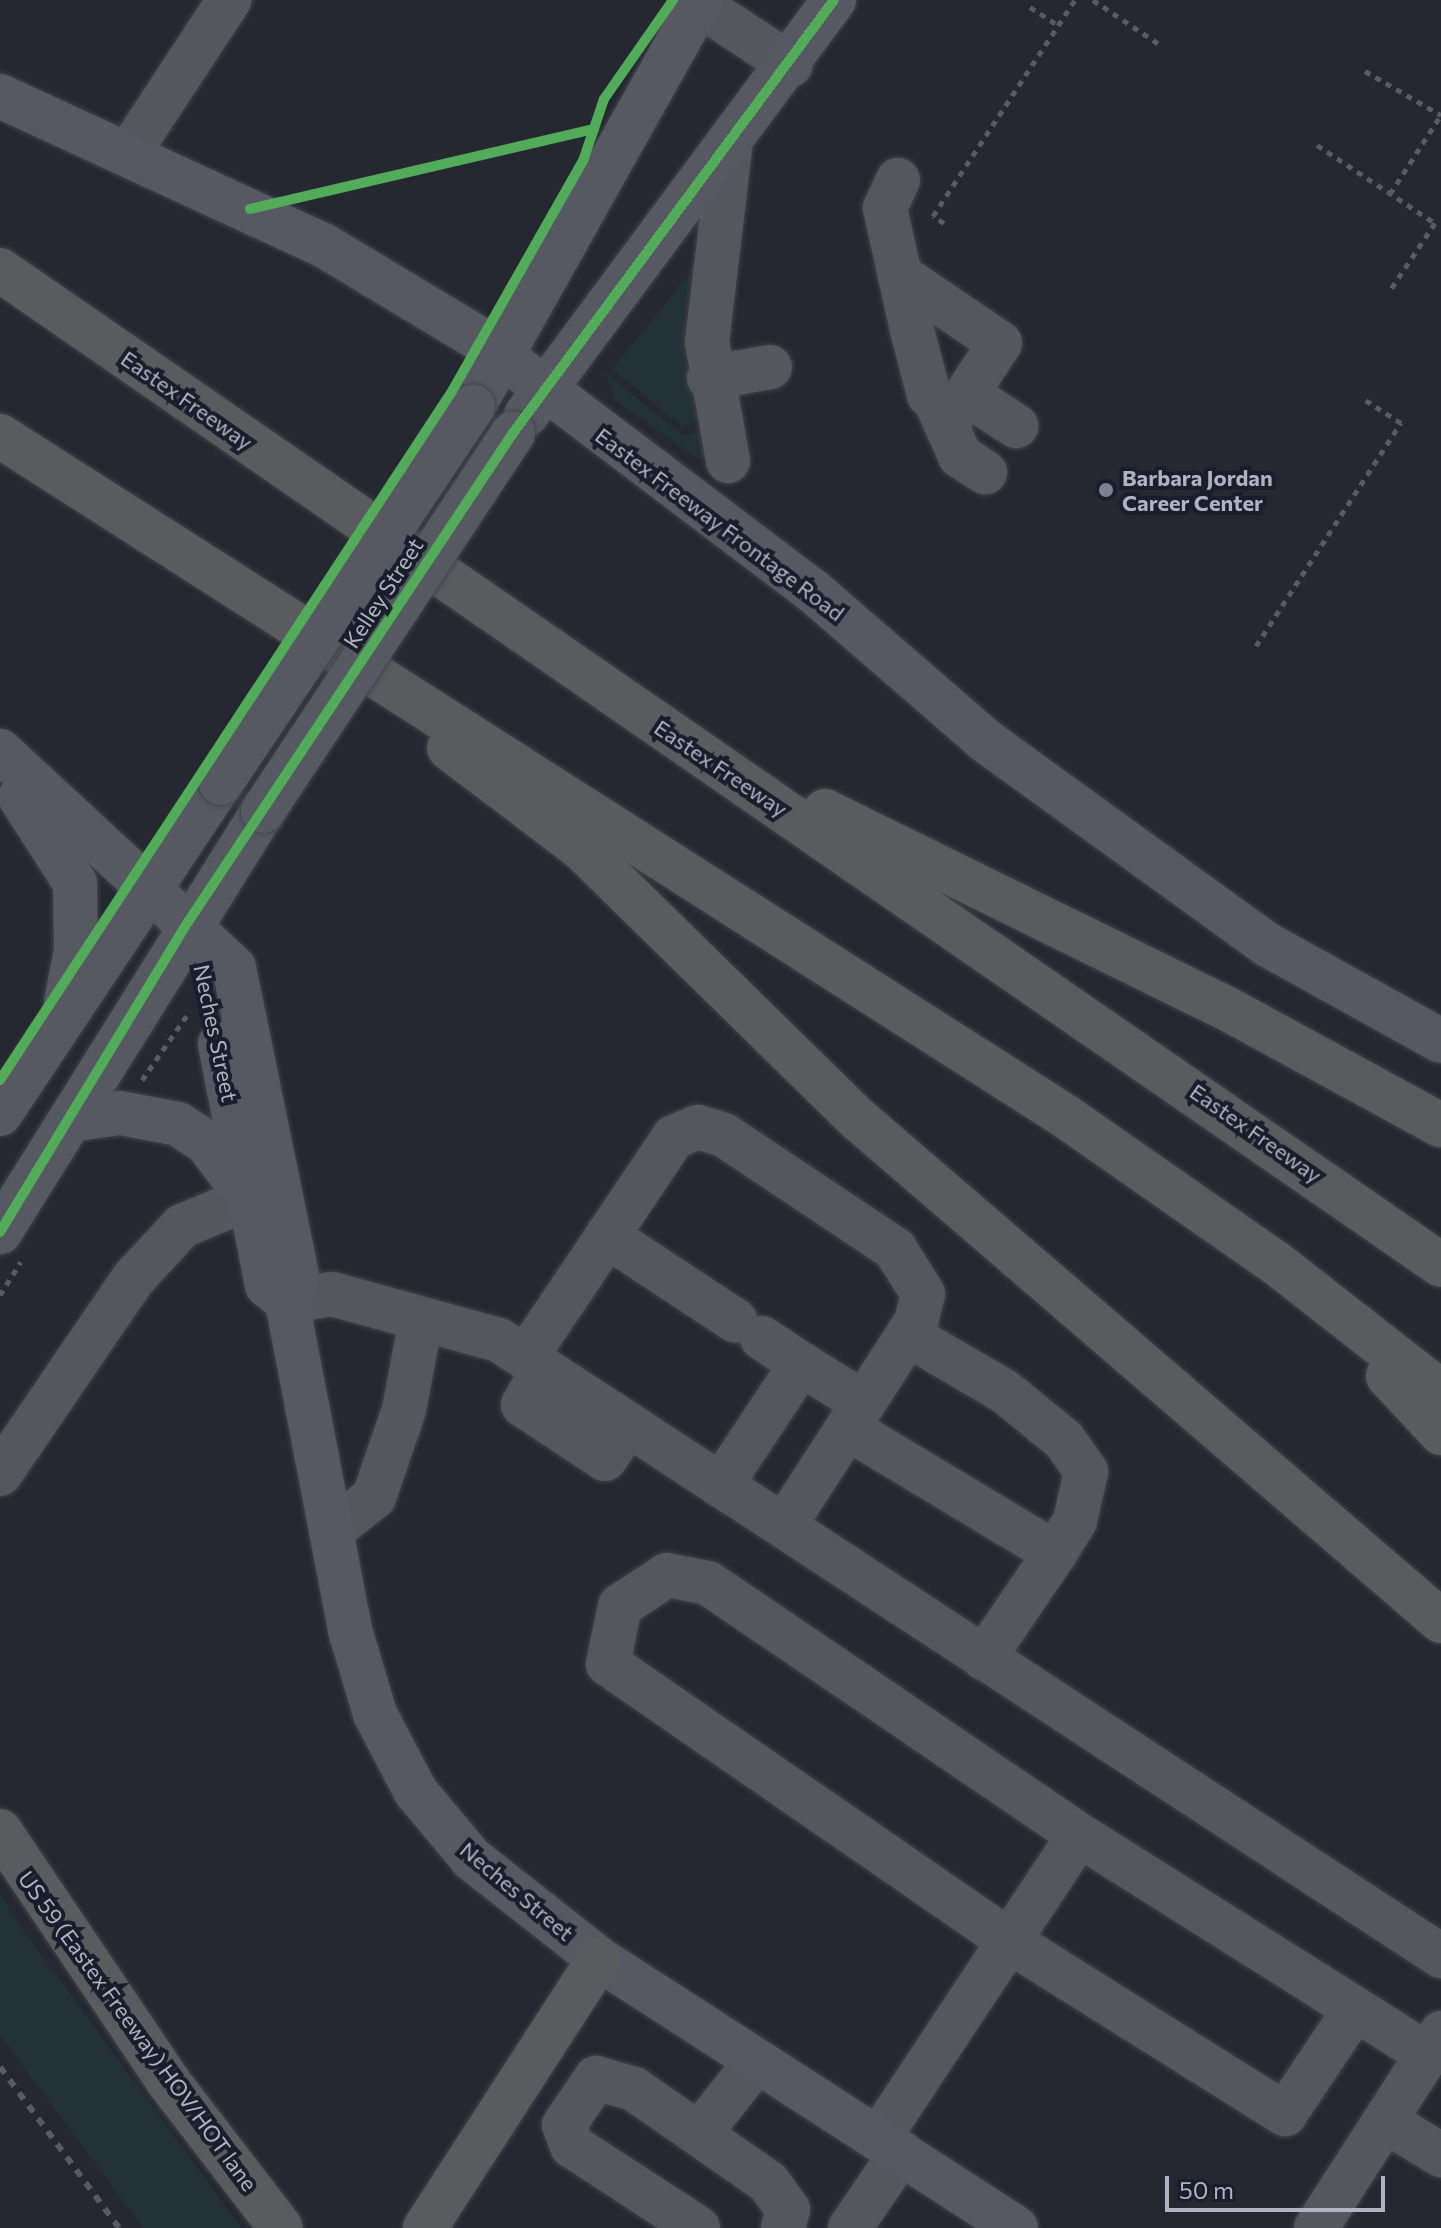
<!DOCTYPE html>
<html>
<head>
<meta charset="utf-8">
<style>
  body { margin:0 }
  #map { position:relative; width:1441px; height:2228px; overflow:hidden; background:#252830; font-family:Commissioner,sans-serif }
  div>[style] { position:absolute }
  .green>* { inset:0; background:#233236 }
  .path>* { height:5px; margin-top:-2.5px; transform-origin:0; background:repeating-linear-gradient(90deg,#575b62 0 6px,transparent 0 12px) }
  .roads { filter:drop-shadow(0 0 2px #404349) drop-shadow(0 0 2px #404349) }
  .minor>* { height:44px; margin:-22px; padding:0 22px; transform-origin:22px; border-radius:22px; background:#54575e }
  .major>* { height:44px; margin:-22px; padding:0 22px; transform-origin:22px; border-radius:22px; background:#565961 }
  .highway>* { height:44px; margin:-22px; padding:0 22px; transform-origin:22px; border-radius:22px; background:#595b5e }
  .rail>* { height:6px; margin-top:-3px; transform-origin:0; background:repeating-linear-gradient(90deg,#575b62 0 8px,transparent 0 16px) }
  .bridges { filter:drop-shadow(0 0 2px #41454d) drop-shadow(0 0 2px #41454d) }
  .major-bridge>* { height:44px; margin:-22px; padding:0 22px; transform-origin:22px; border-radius:22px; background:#565961 }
  .cycleway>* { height:10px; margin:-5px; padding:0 5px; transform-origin:5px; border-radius:5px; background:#51ab58 }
  .dots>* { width:22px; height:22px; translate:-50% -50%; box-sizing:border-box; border:4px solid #191e2a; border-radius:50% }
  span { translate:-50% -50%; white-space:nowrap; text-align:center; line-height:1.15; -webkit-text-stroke:8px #191e2a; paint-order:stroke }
  .street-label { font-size:22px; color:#adb3c3 }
  .poi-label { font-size:22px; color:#adb3c3; font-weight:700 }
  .left { translate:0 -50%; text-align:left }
  .scale { position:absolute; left:1165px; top:2176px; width:220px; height:36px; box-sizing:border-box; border:4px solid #adb3c3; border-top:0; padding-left:10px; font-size:24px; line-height:28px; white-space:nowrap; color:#adb3c3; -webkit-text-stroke:6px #191e2a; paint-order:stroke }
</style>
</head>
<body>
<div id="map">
  <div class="green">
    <i style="clip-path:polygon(695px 267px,702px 420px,682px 426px,612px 369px)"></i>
    <i style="clip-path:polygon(605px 373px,683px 435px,703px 430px,707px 458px,700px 460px,616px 401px)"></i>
    <i style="clip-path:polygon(0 1894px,23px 1930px,242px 2228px,143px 2228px,0 2035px)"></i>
  </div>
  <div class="path">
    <i style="left:1093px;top:0;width:79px;rotate:33.7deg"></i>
    <i style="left:1030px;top:7px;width:33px;rotate:33deg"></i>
    <i style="left:1365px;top:71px;width:88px;rotate:30.1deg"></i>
    <i style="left:1317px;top:145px;width:141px;rotate:33.5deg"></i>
    <i style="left:1435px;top:223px;width:79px;rotate:123.7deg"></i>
    <i style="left:1390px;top:194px;width:90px;rotate:-57.2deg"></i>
    <i style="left:944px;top:223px;width:13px;rotate:-148deg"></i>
    <i style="left:933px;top:216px;width:258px;rotate:-56.7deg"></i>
    <i style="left:1256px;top:646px;width:266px;rotate:-57deg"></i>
    <i style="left:1401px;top:423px;width:44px;rotate:-147deg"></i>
    <i style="left:142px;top:1080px;width:84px;rotate:-55.2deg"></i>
    <i style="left:0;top:1295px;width:39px;rotate:-58deg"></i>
  </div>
  <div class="roads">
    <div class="minor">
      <i style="left:692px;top:0;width:118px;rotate:33.3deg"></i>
      <i style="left:130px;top:151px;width:181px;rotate:-56.7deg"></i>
      <i style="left:898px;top:180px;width:31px;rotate:115deg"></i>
      <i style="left:885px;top:208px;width:125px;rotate:77.5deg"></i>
      <i style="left:912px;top:330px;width:67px;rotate:75.3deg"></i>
      <i style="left:929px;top:395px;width:31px;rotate:42deg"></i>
      <i style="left:952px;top:416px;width:87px;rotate:-56.7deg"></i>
      <i style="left:1000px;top:343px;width:116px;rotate:-145.9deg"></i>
      <i style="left:709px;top:378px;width:62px;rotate:-10.2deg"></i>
      <i style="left:967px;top:394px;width:59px;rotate:33.1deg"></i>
      <i style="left:937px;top:404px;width:57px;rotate:66.1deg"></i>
      <i style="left:960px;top:456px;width:30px;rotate:33deg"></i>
      <i style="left:728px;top:461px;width:121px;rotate:-100deg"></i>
      <i style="left:707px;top:342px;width:201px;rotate:-83.2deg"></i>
      <i style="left:607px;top:1236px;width:154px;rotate:33.4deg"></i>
      <i style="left:287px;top:1302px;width:46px;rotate:-10.1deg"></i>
      <i style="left:332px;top:1294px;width:173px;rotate:15.4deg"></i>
      <i style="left:499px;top:1340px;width:1126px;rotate:33.18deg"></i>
      <i style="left:908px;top:1335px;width:111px;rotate:30.3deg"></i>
      <i style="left:1004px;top:1391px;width:77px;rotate:39.2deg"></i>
      <i style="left:1064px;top:1440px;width:39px;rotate:55deg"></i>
      <i style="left:1086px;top:1472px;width:50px;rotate:102.7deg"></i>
      <i style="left:1075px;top:1521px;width:38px;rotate:122deg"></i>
      <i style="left:762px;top:1338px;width:47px;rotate:33.7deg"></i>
      <i style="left:526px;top:1357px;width:265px;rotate:-56.1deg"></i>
      <i style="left:674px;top:1137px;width:26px;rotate:-23deg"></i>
      <i style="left:698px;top:1127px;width:27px;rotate:17deg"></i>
      <i style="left:724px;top:1135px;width:206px;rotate:33.7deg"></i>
      <i style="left:895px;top:1249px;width:53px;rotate:58.1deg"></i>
      <i style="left:923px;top:1294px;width:29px;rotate:104deg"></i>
      <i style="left:916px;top:1322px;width:243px;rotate:122.9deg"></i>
      <i style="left:543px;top:1369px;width:41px;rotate:119.1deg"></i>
      <i style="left:523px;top:1405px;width:98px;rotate:33.4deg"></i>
      <i style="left:605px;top:1459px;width:41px;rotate:-55.9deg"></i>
      <i style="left:847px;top:1428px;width:243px;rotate:31deg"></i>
      <i style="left:1055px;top:1553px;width:127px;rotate:124.1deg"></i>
      <i style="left:0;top:1474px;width:236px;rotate:-55.7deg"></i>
      <i style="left:133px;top:1279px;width:72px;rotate:-47.2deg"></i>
      <i style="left:182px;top:1226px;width:70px;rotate:-22.6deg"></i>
      <i style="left:721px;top:1485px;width:145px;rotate:-56.5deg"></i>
      <i style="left:801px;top:1364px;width:74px;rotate:31.8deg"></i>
      <i style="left:331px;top:1531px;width:55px;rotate:-38.3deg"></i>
      <i style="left:374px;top:1497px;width:92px;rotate:-71deg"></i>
      <i style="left:404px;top:1410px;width:93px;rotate:-79.4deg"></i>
      <i style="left:1079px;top:1835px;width:448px;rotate:-145.8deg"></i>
      <i style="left:708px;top:1583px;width:42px;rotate:-169deg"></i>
      <i style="left:667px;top:1575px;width:56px;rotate:146.6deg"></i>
      <i style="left:620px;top:1606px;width:59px;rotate:101.7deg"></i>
      <i style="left:608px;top:1664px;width:487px;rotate:34.6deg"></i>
      <i style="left:1009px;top:1941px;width:326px;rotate:32.1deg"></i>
      <i style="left:1285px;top:2114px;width:126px;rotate:-56.3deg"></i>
      <i style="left:1385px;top:2121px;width:66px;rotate:31.3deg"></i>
      <i style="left:693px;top:2130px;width:20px;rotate:-30deg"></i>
      <i style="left:710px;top:2120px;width:75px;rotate:-51.5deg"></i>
      <i style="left:878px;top:2139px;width:364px;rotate:-56.5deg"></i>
      <i style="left:1079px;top:1835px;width:411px;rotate:32.2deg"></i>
      <i style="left:698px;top:2228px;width:150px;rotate:-146.9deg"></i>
      <i style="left:572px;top:2146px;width:22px;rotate:-111deg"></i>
      <i style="left:564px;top:2125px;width:57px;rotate:-55.8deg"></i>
      <i style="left:596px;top:2078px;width:40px;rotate:16deg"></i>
      <i style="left:634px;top:2089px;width:163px;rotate:34.8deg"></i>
      <i style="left:768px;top:2182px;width:34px;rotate:54deg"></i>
      <i style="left:788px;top:2210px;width:19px;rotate:106deg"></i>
      <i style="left:850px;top:2228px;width:91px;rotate:-55.8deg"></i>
      <i style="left:1316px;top:2228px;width:232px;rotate:-57.3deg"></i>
    </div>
    <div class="major">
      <i style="left:0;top:96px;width:356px;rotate:24.8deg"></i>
      <i style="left:323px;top:245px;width:184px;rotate:31deg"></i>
      <i style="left:481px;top:340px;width:416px;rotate:37.1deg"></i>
      <i style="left:813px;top:591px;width:229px;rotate:40.9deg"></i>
      <i style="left:986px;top:741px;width:348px;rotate:35.9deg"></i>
      <i style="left:1268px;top:945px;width:198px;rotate:29deg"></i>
      <i style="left:473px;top:407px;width:467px;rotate:-60.7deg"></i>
      <i style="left:526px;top:415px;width:517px;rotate:-53.42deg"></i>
      <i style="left:0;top:751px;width:319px;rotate:42.8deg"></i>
      <i style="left:234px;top:968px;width:314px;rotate:78.4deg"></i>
      <i style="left:297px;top:1276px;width:28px;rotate:111deg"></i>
      <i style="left:287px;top:1302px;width:334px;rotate:79.1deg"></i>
      <i style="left:350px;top:1630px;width:88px;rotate:73.4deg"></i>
      <i style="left:375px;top:1714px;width:88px;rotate:62.3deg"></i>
      <i style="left:416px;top:1792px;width:87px;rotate:50.1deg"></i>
      <i style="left:472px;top:1859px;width:162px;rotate:38.2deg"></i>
      <i style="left:599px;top:1959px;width:496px;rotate:32.8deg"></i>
      <i style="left:20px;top:797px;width:102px;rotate:57.4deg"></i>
      <i style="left:75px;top:883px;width:68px;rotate:89.2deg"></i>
      <i style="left:76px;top:951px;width:52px;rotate:101.1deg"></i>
      <i style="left:220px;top:1044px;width:246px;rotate:79deg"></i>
      <i style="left:267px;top:1285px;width:26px;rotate:40deg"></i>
      <i style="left:0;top:1114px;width:398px;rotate:-56.3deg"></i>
      <i style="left:70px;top:1120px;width:50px;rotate:-8deg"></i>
      <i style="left:120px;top:1113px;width:59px;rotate:10.7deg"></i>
      <i style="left:178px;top:1124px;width:35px;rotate:33deg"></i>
      <i style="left:207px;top:1143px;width:59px;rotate:53.3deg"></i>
      <i style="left:0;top:1232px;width:496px;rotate:-58deg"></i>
    </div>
    <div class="highway">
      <i style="left:0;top:270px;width:1751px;rotate:34.62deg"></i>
      <i style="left:0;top:436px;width:1264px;rotate:32.56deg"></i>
      <i style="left:1065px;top:1116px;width:257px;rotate:34.9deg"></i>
      <i style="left:1276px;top:1263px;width:209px;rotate:38deg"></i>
      <i style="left:449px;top:748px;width:167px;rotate:37.2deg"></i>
      <i style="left:582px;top:849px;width:388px;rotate:44.4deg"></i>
      <i style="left:859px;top:1120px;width:768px;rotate:40.72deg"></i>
      <i style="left:825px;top:811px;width:447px;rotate:26.2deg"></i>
      <i style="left:1226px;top:1008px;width:245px;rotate:28.6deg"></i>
      <i style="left:1388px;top:1376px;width:78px;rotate:47.1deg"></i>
      <i style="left:0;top:1831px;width:301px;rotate:56.1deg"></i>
      <i style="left:168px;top:2081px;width:185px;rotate:52.5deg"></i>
      <i style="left:425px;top:2228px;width:320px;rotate:-57.1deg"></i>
    </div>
  </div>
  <div class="rail">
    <i style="left:0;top:2067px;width:200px;rotate:53.5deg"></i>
  </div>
  <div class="bridges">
    <div class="major-bridge">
      <i style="left:221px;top:783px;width:453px;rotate:-56.2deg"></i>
      <i style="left:263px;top:811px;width:453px;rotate:-56.5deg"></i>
    </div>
  </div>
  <div class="cycleway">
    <i style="left:250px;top:209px;width:353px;rotate:-13.1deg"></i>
    <i style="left:0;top:1080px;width:822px;rotate:-56.72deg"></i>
    <i style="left:451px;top:393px;width:267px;rotate:-60.4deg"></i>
    <i style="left:583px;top:161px;width:65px;rotate:-71.3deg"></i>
    <i style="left:604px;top:99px;width:121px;rotate:-55.1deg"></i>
    <i style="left:0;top:1232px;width:363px;rotate:-58.8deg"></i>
    <i style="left:188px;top:922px;width:587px;rotate:-56.39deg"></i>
    <i style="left:513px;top:433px;width:539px;rotate:-53.45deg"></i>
  </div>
  <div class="dots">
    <i style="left:1106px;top:490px;background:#7d8290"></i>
  </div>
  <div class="street-label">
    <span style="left:187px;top:400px;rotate:35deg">Eastex Freeway</span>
    <span style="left:720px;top:524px;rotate:37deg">Eastex Freeway Frontage Road</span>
    <span style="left:383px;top:593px;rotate:-57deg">Kelley Street</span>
    <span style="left:721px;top:768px;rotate:34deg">Eastex Freeway</span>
    <span style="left:216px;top:1033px;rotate:78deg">Neches Street</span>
    <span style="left:1256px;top:1133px;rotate:35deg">Eastex Freeway</span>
    <span style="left:517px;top:1891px;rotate:40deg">Neches Street</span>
    <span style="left:138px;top:2031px;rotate:54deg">US 59 (Eastex Freeway) HOV/HOT lane</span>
  </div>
  <div class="poi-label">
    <span class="left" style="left:1122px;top:490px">Barbara Jordan<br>Career Center</span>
  </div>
  <div class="scale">50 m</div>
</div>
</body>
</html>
